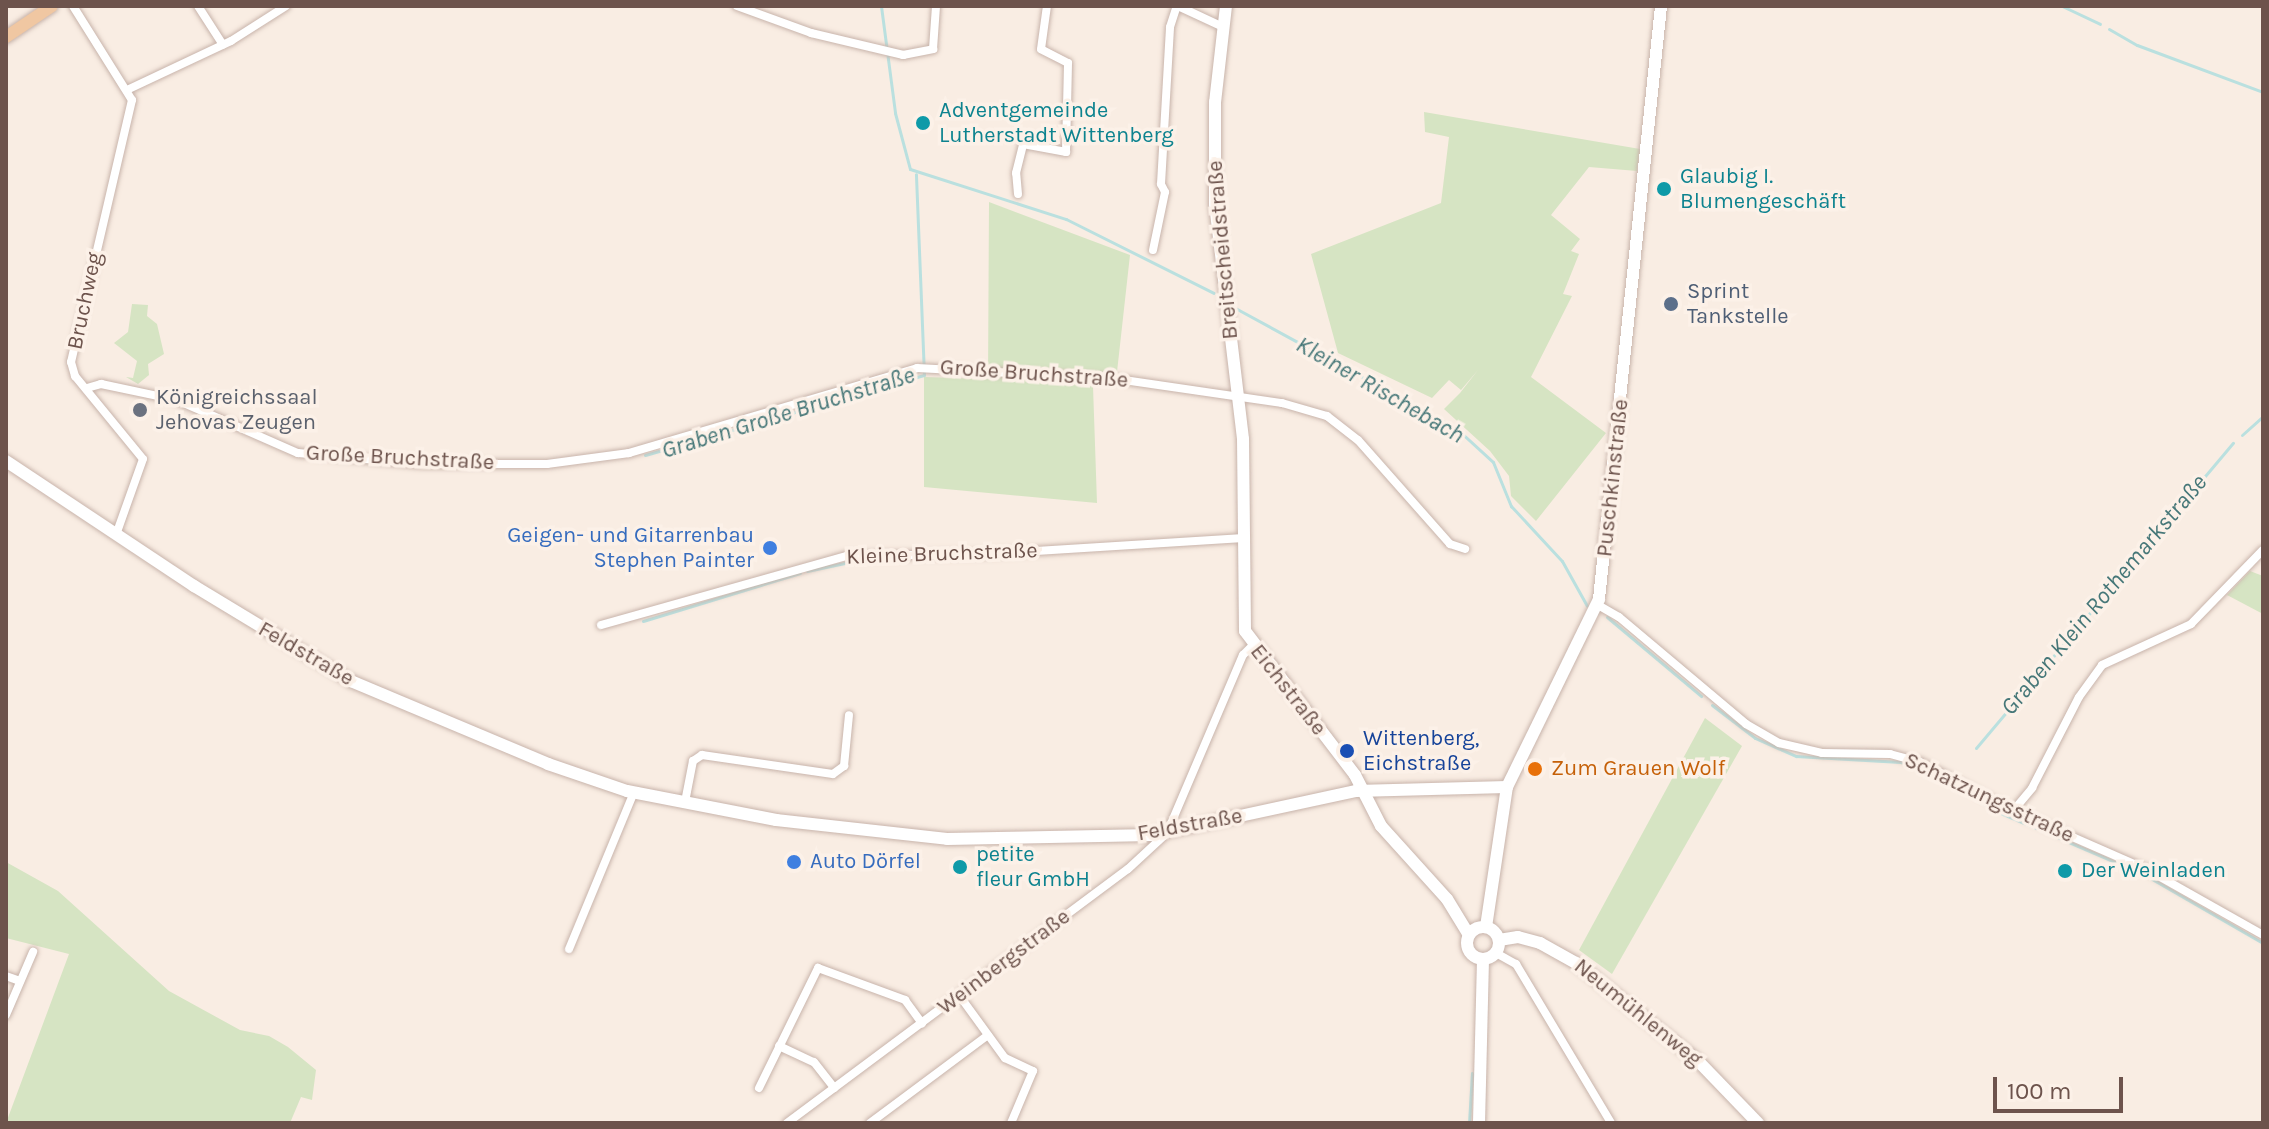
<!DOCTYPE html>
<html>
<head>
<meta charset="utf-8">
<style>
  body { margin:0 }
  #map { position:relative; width:2269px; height:1129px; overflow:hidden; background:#f9ede3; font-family:Karla,sans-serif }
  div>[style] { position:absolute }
  .green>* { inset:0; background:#d6e4c3 }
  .stream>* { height:3px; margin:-1.5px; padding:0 1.5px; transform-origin:1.5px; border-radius:1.5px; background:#bae0df }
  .roads { filter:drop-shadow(0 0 2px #c8b4ab) drop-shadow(0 0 2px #c8b4ab) }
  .street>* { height:8px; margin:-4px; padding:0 4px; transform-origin:4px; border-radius:4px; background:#fff }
  .secondary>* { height:12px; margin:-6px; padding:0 6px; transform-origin:6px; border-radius:6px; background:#fff }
  .secondary>.ring { margin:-6px; padding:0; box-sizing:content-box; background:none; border:12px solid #fff; border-radius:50% }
  .primary>* { height:12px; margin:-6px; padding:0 6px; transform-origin:6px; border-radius:6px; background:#f0c7a2 }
  .dots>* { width:22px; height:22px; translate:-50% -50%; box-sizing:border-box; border:4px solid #fcf1e8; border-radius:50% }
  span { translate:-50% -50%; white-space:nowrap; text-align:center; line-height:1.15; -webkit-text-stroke:7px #fcf1e8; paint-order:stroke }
  .culture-label { font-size:22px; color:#0d838f }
  .left { translate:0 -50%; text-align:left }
  .street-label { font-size:22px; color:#6d534c }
  .service-label { font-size:22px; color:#4e5e75 }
  .worship-label { font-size:22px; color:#5b616d }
  .shop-label { font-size:22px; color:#366cbe }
  .right { translate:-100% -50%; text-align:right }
  .transit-label { font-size:22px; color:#164399 }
  .food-label { font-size:22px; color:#c56008 }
  .water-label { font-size:24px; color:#467778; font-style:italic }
  .frame { position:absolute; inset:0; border:8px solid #6d534c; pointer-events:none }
  .scale { position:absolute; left:1993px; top:1077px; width:130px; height:36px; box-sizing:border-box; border:4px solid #6d534c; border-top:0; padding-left:10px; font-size:24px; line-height:28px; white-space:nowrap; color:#6d534c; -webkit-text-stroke:6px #fcf1e8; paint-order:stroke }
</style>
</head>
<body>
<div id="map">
  <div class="green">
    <i style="clip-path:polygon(1424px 112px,1640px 149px,1637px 171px,1589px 167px,1551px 215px,1580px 239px,1571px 251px,1579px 254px,1563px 294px,1572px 296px,1531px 377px,1606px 433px,1536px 521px,1511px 496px,1509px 476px,1490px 451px,1444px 409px,1460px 393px,1478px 370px,1461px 390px,1449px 380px,1432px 398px,1338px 353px,1311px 254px,1441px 203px,1449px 137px,1425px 132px)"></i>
    <i style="clip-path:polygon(989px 202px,1130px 255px,1117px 372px,1093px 386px,1097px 503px,924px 487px,924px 377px,988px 379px)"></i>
    <i style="clip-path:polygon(132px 304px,148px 305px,147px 316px,157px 324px,164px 354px,148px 364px,149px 375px,138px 384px,126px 377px,133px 378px,137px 361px,114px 343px,128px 332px)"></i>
    <i style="clip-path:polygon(2250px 571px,2263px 576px,2263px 614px,2227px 595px)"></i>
    <i style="clip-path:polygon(1705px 718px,1742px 746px,1612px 974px,1579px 950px)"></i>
    <i style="clip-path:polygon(6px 862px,58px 891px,169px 991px,240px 1030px,269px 1036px,288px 1047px,316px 1070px,312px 1100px,301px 1097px,290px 1123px,6px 1123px,69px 954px,6px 938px)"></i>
  </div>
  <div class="stream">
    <i style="left:881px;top:6px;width:108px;rotate:82.5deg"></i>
    <i style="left:895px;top:113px;width:58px;rotate:75deg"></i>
    <i style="left:910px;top:169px;width:164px;rotate:17.8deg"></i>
    <i style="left:1066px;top:219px;width:165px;rotate:26.6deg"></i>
    <i style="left:2062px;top:6px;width:42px;rotate:25.3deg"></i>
    <i style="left:2109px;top:29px;width:32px;rotate:30deg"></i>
    <i style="left:2137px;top:45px;width:134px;rotate:20.5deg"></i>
    <i style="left:1237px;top:309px;width:251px;rotate:28.6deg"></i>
    <i style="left:1457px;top:429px;width:49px;rotate:42.5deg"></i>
    <i style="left:1493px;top:462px;width:48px;rotate:67.8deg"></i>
    <i style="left:1511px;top:506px;width:75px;rotate:47.2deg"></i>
    <i style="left:1562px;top:561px;width:51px;rotate:60.9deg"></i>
    <i style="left:2242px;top:435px;width:28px;rotate:-42deg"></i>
    <i style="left:645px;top:455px;width:290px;rotate:-16deg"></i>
    <i style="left:924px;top:375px;width:201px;rotate:-92.3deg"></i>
    <i style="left:807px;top:571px;width:48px;rotate:-12deg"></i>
    <i style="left:1607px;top:617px;width:123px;rotate:40deg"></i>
    <i style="left:643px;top:621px;width:164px;rotate:-17deg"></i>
    <i style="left:1712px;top:705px;width:54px;rotate:37.5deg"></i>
    <i style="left:1755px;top:738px;width:45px;rotate:23.7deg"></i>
    <i style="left:1796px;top:756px;width:105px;rotate:3.3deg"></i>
    <i style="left:1901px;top:762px;width:16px;rotate:22deg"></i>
    <i style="left:1916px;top:768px;width:98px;rotate:27.9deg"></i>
    <i style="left:2003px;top:814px;width:155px;rotate:23.2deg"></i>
    <i style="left:2145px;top:875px;width:136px;rotate:30deg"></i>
    <i style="left:1976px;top:748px;width:399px;rotate:-49.9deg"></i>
    <i style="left:1469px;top:1123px;width:50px;rotate:-86.6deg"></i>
  </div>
  <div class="roads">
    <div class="street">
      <i style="left:73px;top:6px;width:111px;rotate:57.9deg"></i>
      <i style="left:132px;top:100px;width:269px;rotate:103.1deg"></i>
      <i style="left:71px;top:362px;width:15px;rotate:74deg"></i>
      <i style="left:75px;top:376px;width:107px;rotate:50.7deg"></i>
      <i style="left:143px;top:459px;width:81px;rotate:109.6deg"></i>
      <i style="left:198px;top:6px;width:46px;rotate:57.3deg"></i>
      <i style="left:737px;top:6px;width:79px;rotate:20deg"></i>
      <i style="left:811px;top:33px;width:95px;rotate:13.4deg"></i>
      <i style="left:903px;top:55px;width:31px;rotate:-11deg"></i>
      <i style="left:933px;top:49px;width:43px;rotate:-86deg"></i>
      <i style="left:1178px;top:6px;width:50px;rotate:25deg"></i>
      <i style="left:129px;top:89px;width:113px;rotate:-25.2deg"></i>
      <i style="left:231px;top:41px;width:65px;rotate:-32.5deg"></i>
      <i style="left:1018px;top:194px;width:21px;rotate:-95deg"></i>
      <i style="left:1016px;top:173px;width:30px;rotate:-76deg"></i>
      <i style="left:1023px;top:144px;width:44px;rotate:10.5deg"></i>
      <i style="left:1066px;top:152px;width:89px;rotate:-88.7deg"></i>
      <i style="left:1068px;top:63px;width:30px;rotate:-153deg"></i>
      <i style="left:1041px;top:49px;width:43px;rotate:-82.1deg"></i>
      <i style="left:1153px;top:250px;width:59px;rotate:-78.3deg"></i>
      <i style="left:1165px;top:192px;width:9px;rotate:-117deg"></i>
      <i style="left:1161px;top:184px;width:157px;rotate:-86.7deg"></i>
      <i style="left:1170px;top:27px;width:22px;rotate:-72deg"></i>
      <i style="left:87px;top:388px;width:15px;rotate:-16deg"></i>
      <i style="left:101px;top:384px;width:78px;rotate:11.9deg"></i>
      <i style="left:177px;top:400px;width:132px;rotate:23.7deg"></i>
      <i style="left:298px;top:453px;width:124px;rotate:5.1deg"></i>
      <i style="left:422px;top:464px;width:125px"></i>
      <i style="left:547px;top:464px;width:83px;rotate:-7.6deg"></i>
      <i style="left:629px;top:453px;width:300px;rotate:-16.4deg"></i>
      <i style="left:917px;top:368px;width:200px;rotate:3.1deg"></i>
      <i style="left:1117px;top:379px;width:167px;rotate:8.3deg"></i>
      <i style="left:1282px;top:403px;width:47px;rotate:16.1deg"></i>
      <i style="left:1327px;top:416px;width:39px;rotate:38deg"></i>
      <i style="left:1358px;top:440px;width:139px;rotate:48.5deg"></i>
      <i style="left:1450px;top:544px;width:16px;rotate:18deg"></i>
      <i style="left:1598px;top:605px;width:24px;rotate:30deg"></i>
      <i style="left:1619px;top:617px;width:166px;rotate:40.1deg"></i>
      <i style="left:1746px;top:724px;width:38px;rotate:30deg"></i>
      <i style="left:1779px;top:743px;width:44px;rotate:13.1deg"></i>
      <i style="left:1822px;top:753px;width:68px;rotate:0.8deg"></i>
      <i style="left:1890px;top:754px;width:31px;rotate:15deg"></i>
      <i style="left:1920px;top:762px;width:105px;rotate:27.8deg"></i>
      <i style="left:2013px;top:811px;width:145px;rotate:23.6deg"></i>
      <i style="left:2146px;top:869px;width:134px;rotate:29.4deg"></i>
      <i style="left:601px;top:625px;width:255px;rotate:-15.7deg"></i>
      <i style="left:847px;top:556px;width:141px;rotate:-0.8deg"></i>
      <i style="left:988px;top:554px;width:256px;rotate:-3.6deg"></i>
      <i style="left:685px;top:802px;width:42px;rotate:-79deg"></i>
      <i style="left:693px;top:761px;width:11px;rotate:-34deg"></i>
      <i style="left:702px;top:755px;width:132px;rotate:8.3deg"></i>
      <i style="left:833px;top:774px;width:14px;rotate:-36deg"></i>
      <i style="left:844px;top:766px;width:51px;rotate:-84.4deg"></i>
      <i style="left:2013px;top:811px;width:30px;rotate:-50deg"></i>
      <i style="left:2032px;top:788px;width:102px;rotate:-62.7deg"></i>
      <i style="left:2079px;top:697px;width:39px;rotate:-54deg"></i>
      <i style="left:2102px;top:665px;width:98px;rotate:-24.7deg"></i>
      <i style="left:2191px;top:624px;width:103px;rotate:-45.8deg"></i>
      <i style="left:569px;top:949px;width:170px;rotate:-67.5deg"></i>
      <i style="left:1496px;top:953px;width:23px;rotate:29deg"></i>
      <i style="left:1516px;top:964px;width:185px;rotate:59.1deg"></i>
      <i style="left:6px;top:976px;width:15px;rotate:20deg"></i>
      <i style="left:959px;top:995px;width:78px;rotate:53.9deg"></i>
      <i style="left:1005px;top:1058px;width:31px;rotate:25deg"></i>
      <i style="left:1033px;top:1071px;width:56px;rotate:112.9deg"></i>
      <i style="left:6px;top:1015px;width:69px;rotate:-66.8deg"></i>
      <i style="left:779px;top:1046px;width:38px;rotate:25deg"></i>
      <i style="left:814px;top:1062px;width:33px;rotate:52deg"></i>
      <i style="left:759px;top:1088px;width:134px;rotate:-63.8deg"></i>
      <i style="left:818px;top:968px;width:93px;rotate:20.2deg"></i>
      <i style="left:905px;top:1000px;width:29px;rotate:54deg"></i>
      <i style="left:787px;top:1123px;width:425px;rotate:-36.7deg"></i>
      <i style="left:1128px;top:869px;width:53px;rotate:-42.7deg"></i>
      <i style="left:1167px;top:833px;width:194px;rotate:-66.9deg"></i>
      <i style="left:1243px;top:655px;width:13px;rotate:-45deg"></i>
      <i style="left:870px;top:1123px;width:147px;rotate:-36.7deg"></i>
    </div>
    <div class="secondary">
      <i style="left:1226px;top:6px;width:97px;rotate:96.5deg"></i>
      <i style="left:1215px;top:102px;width:102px;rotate:90deg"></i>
      <i style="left:1215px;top:204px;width:237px;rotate:83.2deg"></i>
      <i style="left:1243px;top:439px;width:192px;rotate:89.4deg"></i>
      <i style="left:1245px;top:631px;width:181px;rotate:52.6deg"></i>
      <i style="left:1355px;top:775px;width:57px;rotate:63deg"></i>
      <i style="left:1381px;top:826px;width:98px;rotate:47.9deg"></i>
      <i style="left:1447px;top:899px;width:42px;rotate:58.6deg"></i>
      <i style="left:6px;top:461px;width:226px;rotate:33.6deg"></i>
      <i style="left:194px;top:586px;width:184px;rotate:31.2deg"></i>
      <i style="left:351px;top:681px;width:214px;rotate:22.8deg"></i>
      <i style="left:548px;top:764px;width:83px;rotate:18.9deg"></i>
      <i style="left:627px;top:791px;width:152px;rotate:11deg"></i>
      <i style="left:776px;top:820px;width:172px;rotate:6.3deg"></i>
      <i style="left:947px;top:839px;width:205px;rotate:-1.1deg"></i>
      <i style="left:1152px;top:835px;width:209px;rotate:-12.2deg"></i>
      <i style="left:1356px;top:791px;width:151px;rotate:-1.5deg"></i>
      <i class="ring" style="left:1467px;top:927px;width:20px;height:20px"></i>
      <i style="left:1486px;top:927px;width:142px;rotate:-81.5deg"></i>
      <i style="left:1507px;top:787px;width:209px;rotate:-63.9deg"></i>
      <i style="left:1599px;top:599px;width:596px;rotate:-84.03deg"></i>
      <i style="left:1499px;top:940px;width:19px;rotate:-9deg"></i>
      <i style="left:1518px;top:937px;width:23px;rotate:15deg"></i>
      <i style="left:1540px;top:943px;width:41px;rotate:29.1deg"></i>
      <i style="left:1576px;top:963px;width:158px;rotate:38.8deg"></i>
      <i style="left:1699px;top:1062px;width:85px;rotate:46deg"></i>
      <i style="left:1479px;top:1123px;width:164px;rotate:-88.6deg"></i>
    </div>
    <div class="primary">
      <i style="left:6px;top:37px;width:55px;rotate:-34deg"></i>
    </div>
  </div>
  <div class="dots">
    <i style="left:923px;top:123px;background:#0f9aa8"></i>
    <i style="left:1664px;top:189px;background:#0f9aa8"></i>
    <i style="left:1671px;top:304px;background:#5c6f8a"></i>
    <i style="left:140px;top:410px;background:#6b7280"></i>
    <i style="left:770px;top:548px;background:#3f7fe0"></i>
    <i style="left:1347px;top:751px;background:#1a4fb4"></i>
    <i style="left:1535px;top:769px;background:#e8710a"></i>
    <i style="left:794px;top:862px;background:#3f7fe0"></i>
    <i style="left:960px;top:867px;background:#0f9aa8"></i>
    <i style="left:2065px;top:871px;background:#0f9aa8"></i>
  </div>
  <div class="culture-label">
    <span class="left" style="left:939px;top:123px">Adventgemeinde<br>Lutherstadt Wittenberg</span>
    <span class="left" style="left:1680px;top:189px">Glaubig I.<br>Blumengeschäft</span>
    <span class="left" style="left:976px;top:867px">petite<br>fleur GmbH</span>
    <span class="left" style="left:2081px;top:871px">Der Weinladen</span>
  </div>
  <div class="street-label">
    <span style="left:1223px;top:250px;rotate:-95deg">Breitscheidstraße</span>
    <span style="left:85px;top:301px;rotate:-78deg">Bruchweg</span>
    <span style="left:1034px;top:374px;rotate:4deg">Große Bruchstraße</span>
    <span style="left:400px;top:458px;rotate:3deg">Große Bruchstraße</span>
    <span style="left:1613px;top:478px;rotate:-84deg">Puschkinstraße</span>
    <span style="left:942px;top:554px;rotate:-2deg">Kleine Bruchstraße</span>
    <span style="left:306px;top:654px;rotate:30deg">Feldstraße</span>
    <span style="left:1288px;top:690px;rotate:52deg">Eichstraße</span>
    <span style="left:1989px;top:798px;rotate:25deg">Schatzungsstraße</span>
    <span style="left:1190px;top:825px;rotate:-10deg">Feldstraße</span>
    <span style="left:1004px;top:962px;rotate:-37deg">Weinbergstraße</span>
    <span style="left:1638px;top:1013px;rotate:39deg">Neumühlenweg</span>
  </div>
  <div class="service-label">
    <span class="left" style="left:1687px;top:304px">Sprint<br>Tankstelle</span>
  </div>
  <div class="worship-label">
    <span class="left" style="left:156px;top:410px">Königreichssaal<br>Jehovas Zeugen</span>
  </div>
  <div class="shop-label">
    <span class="right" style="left:754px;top:548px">Geigen- und Gitarrenbau<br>Stephen Painter</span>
    <span class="left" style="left:810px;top:862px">Auto Dörfel</span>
  </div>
  <div class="transit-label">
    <span class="left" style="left:1363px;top:751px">Wittenberg,<br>Eichstraße</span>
  </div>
  <div class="food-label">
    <span class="left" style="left:1551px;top:769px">Zum Grauen Wolf</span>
  </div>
  <div class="water-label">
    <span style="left:1380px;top:390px;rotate:30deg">Kleiner Rischebach</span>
    <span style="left:788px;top:413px;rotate:-17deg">Graben Große Bruchstraße</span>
    <span style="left:2104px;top:595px;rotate:-50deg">Graben Klein Rothemarkstraße</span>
  </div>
  <div class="frame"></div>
  <div class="scale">100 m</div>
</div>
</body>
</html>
